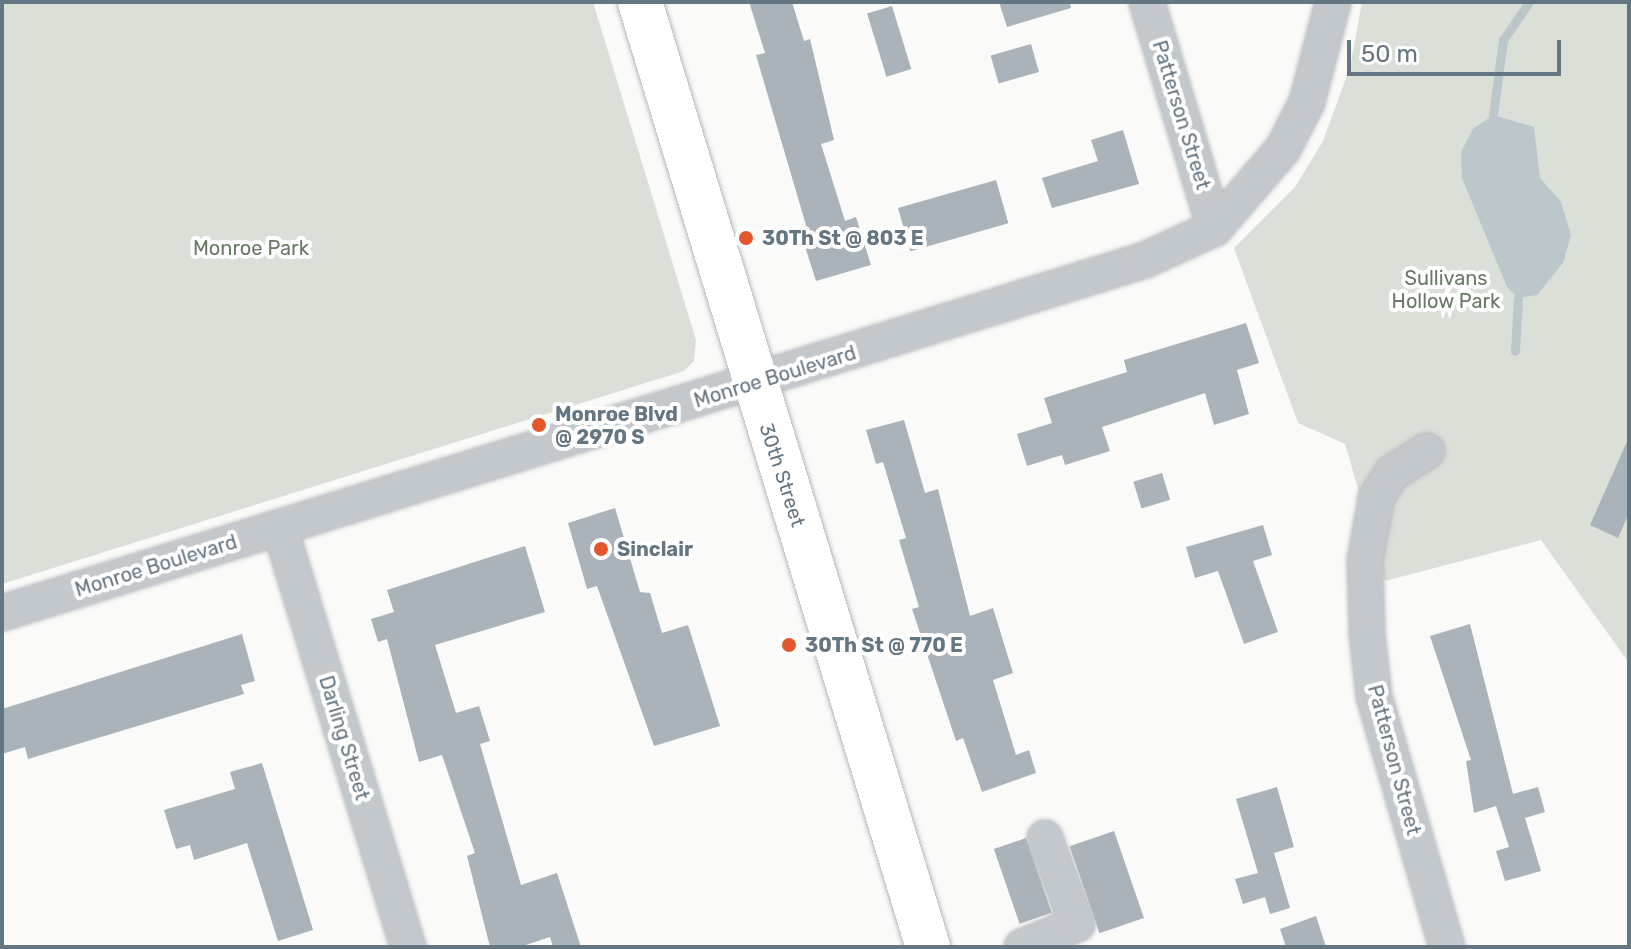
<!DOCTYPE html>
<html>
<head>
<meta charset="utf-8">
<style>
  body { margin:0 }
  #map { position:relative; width:1631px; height:949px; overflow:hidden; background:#fafaf8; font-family:Rubik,sans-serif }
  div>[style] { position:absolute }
  .green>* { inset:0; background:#dadfd7 }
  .water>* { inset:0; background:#bbc7cb }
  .stream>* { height:9px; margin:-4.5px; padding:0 4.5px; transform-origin:4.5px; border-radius:4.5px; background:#bbc7cb }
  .building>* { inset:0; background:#aab3b9; transform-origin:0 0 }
  .roads { filter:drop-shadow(0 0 2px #b5babe) drop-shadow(0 0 2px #b5babe) }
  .minor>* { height:34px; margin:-17px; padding:0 17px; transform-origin:17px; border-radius:17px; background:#c3c8cc }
  .major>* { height:44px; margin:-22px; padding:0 22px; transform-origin:22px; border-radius:22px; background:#fff }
  .dots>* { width:22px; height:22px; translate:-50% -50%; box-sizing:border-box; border:4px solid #fff; border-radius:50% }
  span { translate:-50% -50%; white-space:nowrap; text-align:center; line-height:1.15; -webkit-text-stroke:8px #fff; paint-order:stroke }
  .street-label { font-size:20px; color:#657683 }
  .poi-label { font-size:20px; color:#657683; font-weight:700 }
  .left { translate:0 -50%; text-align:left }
  .park-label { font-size:20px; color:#687a64 }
  .frame { position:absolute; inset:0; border:4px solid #657683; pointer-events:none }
  .scale { position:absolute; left:1347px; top:40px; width:214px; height:36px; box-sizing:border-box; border:4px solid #657683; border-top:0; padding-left:10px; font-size:24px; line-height:28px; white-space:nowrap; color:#657683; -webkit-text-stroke:6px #fff; paint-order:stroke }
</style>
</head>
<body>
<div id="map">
  <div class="green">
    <i style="clip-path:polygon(2px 2px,593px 2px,696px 340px,694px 361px,684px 371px,2px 584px)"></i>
    <i style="clip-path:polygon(1362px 2px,1629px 2px,1629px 663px,1541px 540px,1385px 581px,1345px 444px,1298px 423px,1234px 248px,1295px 187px,1323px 141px,1350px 67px)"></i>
  </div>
  <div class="water">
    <i style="clip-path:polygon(1493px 115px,1534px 127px,1540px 178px,1561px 202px,1571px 235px,1563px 263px,1537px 295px,1518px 298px,1507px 287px,1462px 178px,1461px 152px,1473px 129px)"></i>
  </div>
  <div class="stream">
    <i style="left:1493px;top:115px;width:76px;rotate:-82.4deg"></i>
    <i style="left:1503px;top:40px;width:46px;rotate:-55.6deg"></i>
    <i style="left:1515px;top:351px;width:53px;rotate:-86.8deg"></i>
  </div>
  <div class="building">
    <i style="clip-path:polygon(749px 2px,792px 2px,804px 41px,810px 39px,834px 140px,821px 144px,845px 221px,856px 217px,871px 265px,816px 281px,801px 234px,808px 232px,756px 55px,765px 53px)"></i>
    <i style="clip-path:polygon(999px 2px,1070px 2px,1071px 8px,1007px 27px)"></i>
    <i style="left:892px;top:6px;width:66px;height:26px;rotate:73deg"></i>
    <i style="left:1031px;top:44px;width:29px;height:42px;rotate:74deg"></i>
    <i style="clip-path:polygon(1123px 130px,1139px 184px,1052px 208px,1042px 178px,1098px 161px,1091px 140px)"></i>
    <i style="left:996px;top:180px;width:45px;height:102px;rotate:74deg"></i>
    <i style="clip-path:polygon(1246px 323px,1259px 363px,1237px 370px,1249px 414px,1214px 425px,1205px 393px,1102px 427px,1110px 451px,1065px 465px,1062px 455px,1027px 466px,1017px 434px,1052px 423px,1044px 398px,1127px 372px,1124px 360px)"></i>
    <i style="clip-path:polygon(904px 420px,925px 493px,938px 489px,970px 616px,993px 608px,1013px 673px,993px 680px,1016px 755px,1029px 750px,1036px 773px,982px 792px,963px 738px,956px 741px,912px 609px,919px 607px,899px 540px,906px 538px,883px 462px,876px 464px,866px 430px)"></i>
    <i style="clip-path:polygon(1629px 437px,1629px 513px,1618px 538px,1590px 525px)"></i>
    <i style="left:1162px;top:473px;width:28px;height:30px;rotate:73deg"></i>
    <i style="clip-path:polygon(615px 508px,640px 592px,650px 593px,662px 633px,688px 625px,720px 726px,654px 746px,597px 586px,587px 589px,568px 523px)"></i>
    <i style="clip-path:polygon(1263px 525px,1272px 555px,1253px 561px,1278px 632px,1244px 644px,1218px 571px,1195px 578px,1186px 547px)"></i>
    <i style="clip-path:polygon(525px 546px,545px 612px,435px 645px,456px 713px,479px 706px,490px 741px,480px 744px,521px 885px,557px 873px,581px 947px,553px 947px,550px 937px,520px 947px,490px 947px,467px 856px,475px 853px,442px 755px,419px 762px,387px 639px,378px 642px,371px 619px,394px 612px,387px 590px)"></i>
    <i style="clip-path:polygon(1470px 624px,1513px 794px,1538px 787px,1545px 812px,1525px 818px,1541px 871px,1505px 881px,1496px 851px,1509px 847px,1496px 806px,1474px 813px,1466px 761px,1471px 760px,1430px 636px)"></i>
    <i style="clip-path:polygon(242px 634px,255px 681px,241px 685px,244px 694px,28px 759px,25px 747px,2px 754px,2px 709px)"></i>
    <i style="clip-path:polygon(262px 763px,313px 930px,278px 941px,247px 843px,194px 860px,190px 845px,176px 849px,164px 810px,235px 789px,230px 772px)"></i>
    <i style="clip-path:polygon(1277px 787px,1294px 847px,1274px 853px,1290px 908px,1270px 914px,1265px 897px,1243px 904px,1235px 879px,1258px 873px,1236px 799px)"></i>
    <i style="left:1114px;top:831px;width:92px;height:47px;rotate:71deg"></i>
    <i style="left:1026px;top:838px;width:79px;height:34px;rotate:71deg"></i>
    <i style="clip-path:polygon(1316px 916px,1326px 947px,1286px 947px,1280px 929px)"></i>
  </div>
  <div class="roads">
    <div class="minor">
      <i style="left:1147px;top:2px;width:236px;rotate:73.3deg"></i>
      <i style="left:1427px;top:451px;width:41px;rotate:147.8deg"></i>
      <i style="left:1392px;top:473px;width:31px;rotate:122deg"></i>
      <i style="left:1376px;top:499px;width:62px;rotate:100.2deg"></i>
      <i style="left:1365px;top:560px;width:73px;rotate:88.4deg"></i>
      <i style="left:1367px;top:633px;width:63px;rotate:83.7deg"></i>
      <i style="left:1374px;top:696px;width:261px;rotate:73.8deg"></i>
      <i style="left:280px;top:528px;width:438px;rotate:73deg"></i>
      <i style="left:2px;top:613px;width:1196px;rotate:-17.16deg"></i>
      <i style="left:1145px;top:260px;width:77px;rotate:-24.6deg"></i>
      <i style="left:1215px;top:228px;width:104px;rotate:-49.3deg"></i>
      <i style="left:1283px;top:149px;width:53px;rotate:-62.9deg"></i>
      <i style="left:1307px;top:102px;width:103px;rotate:-75.4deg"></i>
      <i style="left:1022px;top:947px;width:60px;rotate:-22.7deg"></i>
      <i style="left:1077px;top:924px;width:92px;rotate:-110.4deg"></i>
    </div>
    <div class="major">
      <i style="left:640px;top:2px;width:988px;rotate:73.05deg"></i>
    </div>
  </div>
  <div class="dots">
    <i style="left:746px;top:238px;background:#e4572e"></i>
    <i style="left:539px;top:425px;background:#e4572e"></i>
    <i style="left:601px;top:549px;background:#e4572e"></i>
    <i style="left:789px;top:645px;background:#e4572e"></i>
  </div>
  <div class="street-label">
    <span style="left:1181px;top:115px;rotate:73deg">Patterson Street</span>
    <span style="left:775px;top:377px;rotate:-17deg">Monroe Boulevard</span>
    <span style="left:782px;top:475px;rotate:72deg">30th Street</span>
    <span style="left:156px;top:566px;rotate:-17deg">Monroe Boulevard</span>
    <span style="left:344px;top:738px;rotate:73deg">Darling Street</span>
    <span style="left:1394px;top:760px;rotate:75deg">Patterson Street</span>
  </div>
  <div class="poi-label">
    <span class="left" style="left:762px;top:238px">30Th St @ 803 E</span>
    <span class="left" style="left:555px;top:426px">Monroe Blvd<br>@ 2970 S</span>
    <span class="left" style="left:617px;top:549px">Sinclair</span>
    <span class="left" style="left:805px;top:645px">30Th St @ 770 E</span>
  </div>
  <div class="park-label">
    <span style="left:251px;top:248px">Monroe Park</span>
    <span style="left:1446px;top:290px">Sullivans<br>Hollow Park</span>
  </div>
  <div class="frame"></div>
  <div class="scale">50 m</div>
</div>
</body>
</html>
